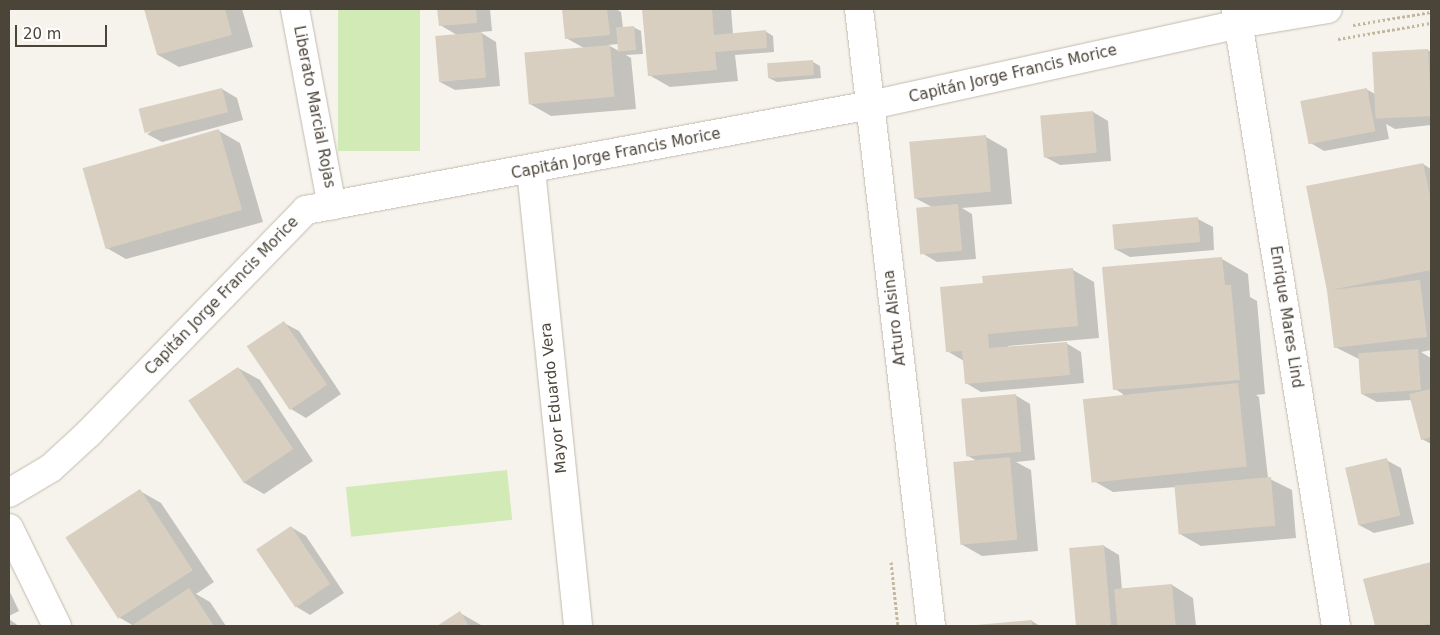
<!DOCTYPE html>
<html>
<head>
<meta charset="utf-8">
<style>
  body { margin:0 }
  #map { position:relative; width:1440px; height:635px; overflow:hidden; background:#f6f3ec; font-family:"DejaVu Sans",sans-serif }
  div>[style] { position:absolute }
  .green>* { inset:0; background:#d2eab5; transform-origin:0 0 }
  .shadow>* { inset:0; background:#0003 }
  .building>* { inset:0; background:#d8cfc1; transform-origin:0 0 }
  .path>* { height:3px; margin-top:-1.5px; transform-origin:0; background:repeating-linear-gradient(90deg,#c4b79f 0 2.5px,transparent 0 5px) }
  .roads { filter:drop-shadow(0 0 1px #c2bbae) drop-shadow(0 0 1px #c2bbae) }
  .minor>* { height:28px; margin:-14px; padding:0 14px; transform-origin:14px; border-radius:14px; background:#fff }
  span { translate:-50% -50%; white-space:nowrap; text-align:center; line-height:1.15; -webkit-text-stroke:4px #fff; paint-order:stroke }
  .street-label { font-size:15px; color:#4b4439 }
  .frame { position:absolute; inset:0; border:10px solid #4b4439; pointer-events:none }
  .scale { position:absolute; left:15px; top:25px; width:92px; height:22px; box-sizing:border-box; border:2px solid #4b4439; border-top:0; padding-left:6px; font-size:15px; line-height:18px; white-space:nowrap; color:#4b4439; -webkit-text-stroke:4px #fff; paint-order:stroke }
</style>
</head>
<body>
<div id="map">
  <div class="green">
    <i style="left:338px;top:9px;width:82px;height:142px"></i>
    <i style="left:507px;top:470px;width:50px;height:162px;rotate:84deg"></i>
  </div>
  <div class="shadow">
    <i style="clip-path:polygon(145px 9px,242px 9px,253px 47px,179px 67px,158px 55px)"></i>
    <i style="clip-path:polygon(438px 9px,490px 9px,492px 31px,480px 32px,496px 42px,500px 86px,455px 90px,440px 82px,457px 35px,440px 25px)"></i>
    <i style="clip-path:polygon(evenodd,564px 9px,616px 9px,621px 12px,623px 28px,633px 27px,641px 31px,643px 54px,626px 55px,631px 58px,636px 109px,551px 116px,530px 104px,584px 48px,566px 38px,564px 9px,618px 44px,619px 51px,608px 45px,618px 44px)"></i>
    <i style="clip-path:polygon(643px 9px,731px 9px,733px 34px,765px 31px,773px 36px,774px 52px,735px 55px,738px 81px,670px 87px,649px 75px)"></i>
    <i style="clip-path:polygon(1428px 50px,1431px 52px,1431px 125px,1395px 129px,1386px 124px,1389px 139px,1324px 151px,1309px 142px,1366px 89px,1377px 95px,1373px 56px)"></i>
    <i style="clip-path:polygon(813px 62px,820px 66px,821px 78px,777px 82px,769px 78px)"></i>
    <i style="clip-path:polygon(222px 89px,237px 98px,243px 120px,162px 142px,147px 134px)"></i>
    <i style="clip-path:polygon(1093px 112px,1108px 121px,1111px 161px,1060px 165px,1045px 157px)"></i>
    <i style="clip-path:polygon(219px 131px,240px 143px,263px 222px,126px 259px,105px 247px)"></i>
    <i style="clip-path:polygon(986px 137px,1007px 149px,1012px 204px,962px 208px,972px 214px,976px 259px,937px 262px,922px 253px,932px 207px,915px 198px)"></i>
    <i style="clip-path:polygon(1423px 164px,1431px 169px,1431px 350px,1421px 352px,1431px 358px,1431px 444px,1422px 439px,1412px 400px,1377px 402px,1362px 394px,1359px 359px,1335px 347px,1329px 291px,1308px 187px)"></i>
    <i style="clip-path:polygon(1198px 219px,1213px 227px,1214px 250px,1130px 257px,1115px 249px)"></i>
    <i style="clip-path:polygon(1222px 259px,1248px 274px,1250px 297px,1257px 301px,1265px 394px,1256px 395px,1259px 397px,1268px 478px,1292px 490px,1296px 538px,1201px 546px,1180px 534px,1176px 487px,1113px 492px,1092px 480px,1123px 394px,1115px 389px)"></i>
    <i style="clip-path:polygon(1073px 270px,1094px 282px,1099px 338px,1008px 346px,1009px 348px,1066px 343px,1081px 352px,1084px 383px,981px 392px,966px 383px,964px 361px,947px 351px,984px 284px)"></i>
    <i style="clip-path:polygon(284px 323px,299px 331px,341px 394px,306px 418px,291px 409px)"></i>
    <i style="clip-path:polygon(238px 368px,260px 380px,313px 461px,264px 494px,243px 482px)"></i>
    <i style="clip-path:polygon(1015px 395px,1030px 404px,1035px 460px,1016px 462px,1031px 470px,1038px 551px,982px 556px,961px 544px,977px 461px,968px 456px)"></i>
    <i style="clip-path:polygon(1386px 460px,1401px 468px,1414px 524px,1374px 533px,1359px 525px)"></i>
    <i style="clip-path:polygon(140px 491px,161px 503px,214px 582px,196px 594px,210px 602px,226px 626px,134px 626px,120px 618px)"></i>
    <i style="clip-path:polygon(291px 527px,306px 536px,344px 593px,310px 615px,295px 606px,258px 550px)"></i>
    <i style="clip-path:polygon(1104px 546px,1119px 555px,1122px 590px,1172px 585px,1193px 598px,1196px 626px,1078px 626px,1071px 549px)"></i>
    <i style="clip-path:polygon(1431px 563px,1431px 626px,1377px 626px,1365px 580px)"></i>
    <i style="clip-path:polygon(9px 590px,19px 611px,9px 616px)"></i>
    <i style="clip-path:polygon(460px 613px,481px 625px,482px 626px,440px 626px)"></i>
    <i style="clip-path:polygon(9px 619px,16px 624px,18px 626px,9px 626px)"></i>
    <i style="clip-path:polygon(1032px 621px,1040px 626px,976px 626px)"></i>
  </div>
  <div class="building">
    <i style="clip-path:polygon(144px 9px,225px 9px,232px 35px,157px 55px)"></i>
    <i style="clip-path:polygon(437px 9px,476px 9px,477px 23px,439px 26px)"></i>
    <i style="clip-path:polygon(562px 9px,607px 9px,610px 35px,565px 39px)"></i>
    <i style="clip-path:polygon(642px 9px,712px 9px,714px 35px,766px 30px,767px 48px,715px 52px,717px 70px,648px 76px)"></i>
    <i style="left:634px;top:26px;width:24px;height:18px;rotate:85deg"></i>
    <i style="left:482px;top:32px;width:46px;height:47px;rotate:85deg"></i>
    <i style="left:610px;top:45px;width:52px;height:86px;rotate:85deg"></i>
    <i style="left:1428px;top:49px;width:67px;height:56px;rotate:87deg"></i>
    <i style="left:813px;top:60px;width:15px;height:46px;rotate:86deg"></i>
    <i style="left:222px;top:88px;width:25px;height:86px;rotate:76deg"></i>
    <i style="left:1367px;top:88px;width:44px;height:68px;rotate:79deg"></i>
    <i style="left:1093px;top:111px;width:42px;height:53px;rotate:85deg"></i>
    <i style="left:219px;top:129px;width:84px;height:142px;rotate:74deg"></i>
    <i style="left:986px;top:135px;width:57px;height:77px;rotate:85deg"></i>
    <i style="clip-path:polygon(1423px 163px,1431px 200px,1431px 270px,1331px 290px,1420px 280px,1427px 337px,1334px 348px,1327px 291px,1306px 186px)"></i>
    <i style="left:958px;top:204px;width:47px;height:42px;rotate:85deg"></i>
    <i style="left:1198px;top:217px;width:25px;height:86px;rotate:85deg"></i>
    <i style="clip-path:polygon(1222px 257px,1225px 285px,1231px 285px,1240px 380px,1113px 390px,1102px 267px)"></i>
    <i style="clip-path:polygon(1073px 268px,1078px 326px,988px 334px,989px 348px,1067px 342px,1070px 375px,965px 384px,962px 351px,946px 352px,940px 287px,983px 283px,982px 276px)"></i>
    <i style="left:284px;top:321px;width:77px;height:45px;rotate:56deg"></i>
    <i style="left:1418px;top:349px;width:41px;height:60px;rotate:86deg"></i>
    <i style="left:238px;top:367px;width:99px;height:60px;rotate:56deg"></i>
    <i style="left:1238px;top:383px;width:84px;height:156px;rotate:84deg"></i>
    <i style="clip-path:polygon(1431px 389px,1431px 437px,1421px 440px,1409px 394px)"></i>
    <i style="left:1016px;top:394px;width:58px;height:55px;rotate:85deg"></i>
    <i style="left:1010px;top:457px;width:83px;height:57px;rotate:85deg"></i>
    <i style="left:1387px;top:458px;width:59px;height:43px;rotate:77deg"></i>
    <i style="left:1271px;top:477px;width:49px;height:97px;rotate:85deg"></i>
    <i style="left:140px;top:489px;width:97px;height:89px;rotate:57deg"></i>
    <i style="left:291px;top:526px;width:70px;height:42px;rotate:56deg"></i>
    <i style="left:1104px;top:545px;width:81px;height:35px;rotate:85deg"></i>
    <i style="clip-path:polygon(1431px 562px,1431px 623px,1419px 626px,1375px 626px,1363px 579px)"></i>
    <i style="left:1172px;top:584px;width:42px;height:58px;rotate:85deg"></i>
    <i style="clip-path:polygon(189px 588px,214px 626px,131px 626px)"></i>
    <i style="clip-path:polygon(460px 611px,469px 626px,437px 626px)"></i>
    <i style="clip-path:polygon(1032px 620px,1032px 626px,976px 626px,976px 625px)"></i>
  </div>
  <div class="path">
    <i style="left:1353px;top:25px;width:79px;rotate:-9.5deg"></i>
    <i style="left:1338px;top:39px;width:94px;rotate:-9.8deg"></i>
    <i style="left:891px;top:562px;width:64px;rotate:83.8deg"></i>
  </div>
  <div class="roads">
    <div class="minor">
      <i style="left:295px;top:9px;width:200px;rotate:79.4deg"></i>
      <i style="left:859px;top:9px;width:621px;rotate:83.34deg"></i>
      <i style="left:1236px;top:9px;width:625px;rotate:80.79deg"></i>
      <i style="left:531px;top:170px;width:458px;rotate:84.1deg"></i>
      <i style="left:9px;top:493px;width:49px;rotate:-30.8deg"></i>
      <i style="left:51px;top:468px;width:52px;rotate:-42.6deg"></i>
      <i style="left:89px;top:433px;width:311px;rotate:-45.8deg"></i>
      <i style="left:306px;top:210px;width:575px;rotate:-10.53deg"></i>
      <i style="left:871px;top:105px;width:376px;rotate:-12.4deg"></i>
      <i style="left:1238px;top:24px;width:91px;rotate:-9.5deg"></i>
      <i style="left:9px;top:528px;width:109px;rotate:63.9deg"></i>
    </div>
  </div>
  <div class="street-label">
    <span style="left:1013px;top:74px;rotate:-13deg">Capitán Jorge Francis Morice</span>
    <span style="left:314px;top:107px;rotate:79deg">Liberato Marcial Rojas</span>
    <span style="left:616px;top:154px;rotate:-11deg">Capitán Jorge Francis Morice</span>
    <span style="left:222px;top:296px;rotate:-46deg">Capitán Jorge Francis Morice</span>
    <span style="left:1286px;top:317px;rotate:81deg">Enrique Mares Lind</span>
    <span style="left:895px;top:318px;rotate:-97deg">Arturo Alsina</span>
    <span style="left:554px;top:398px;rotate:-96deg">Mayor Eduardo Vera</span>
  </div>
  <div class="frame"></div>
  <div class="scale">20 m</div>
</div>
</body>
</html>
